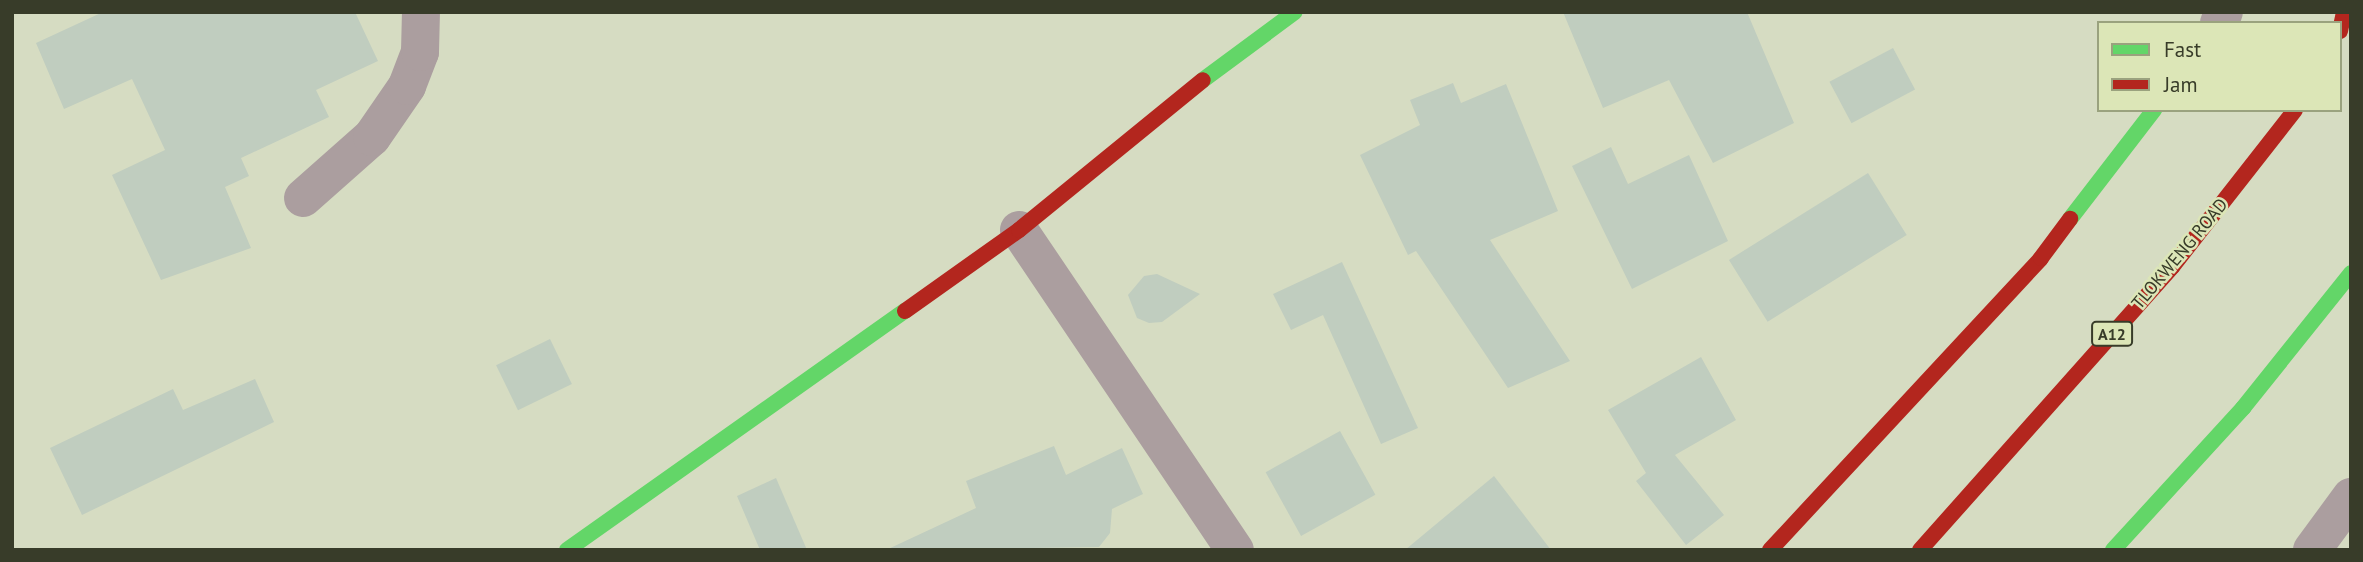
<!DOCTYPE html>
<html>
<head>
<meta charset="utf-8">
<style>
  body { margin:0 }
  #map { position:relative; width:2363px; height:562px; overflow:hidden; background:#d6dcc2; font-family:"PT Sans",sans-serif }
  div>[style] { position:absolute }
  .building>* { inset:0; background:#c0cdbf; transform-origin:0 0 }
  .street>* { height:38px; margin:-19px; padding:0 19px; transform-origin:19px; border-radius:19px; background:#ab9e9f }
  .fast>* { height:16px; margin:-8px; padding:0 8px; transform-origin:8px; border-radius:8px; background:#63d668 }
  .jam>* { height:16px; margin:-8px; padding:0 8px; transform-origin:8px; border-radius:8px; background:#b3261e }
  span { translate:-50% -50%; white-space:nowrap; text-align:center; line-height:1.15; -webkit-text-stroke:5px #dce6b7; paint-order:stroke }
  .shield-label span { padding:2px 5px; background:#dce6b7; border:2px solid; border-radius:5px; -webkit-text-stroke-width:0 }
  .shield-label { font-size:16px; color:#383c29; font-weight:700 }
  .street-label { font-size:18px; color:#383c29 }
  .frame { position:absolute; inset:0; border:14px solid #383c29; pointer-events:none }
  .legend { position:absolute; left:2097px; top:21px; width:245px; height:91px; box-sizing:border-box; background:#dce6b7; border:2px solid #9aa27e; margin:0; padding:9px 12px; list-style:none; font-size:21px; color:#383c29 }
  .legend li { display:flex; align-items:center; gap:14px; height:35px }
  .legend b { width:35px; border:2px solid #9aa27e }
</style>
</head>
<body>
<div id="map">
  <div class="building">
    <i style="clip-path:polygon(103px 12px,355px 12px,378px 61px,316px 90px,329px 117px,241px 158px,249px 176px,225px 187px,251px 248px,161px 280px,112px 175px,165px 150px,132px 79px,64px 109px,36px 43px)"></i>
    <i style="clip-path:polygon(1563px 12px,1747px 12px,1794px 123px,1713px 163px,1669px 80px,1603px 108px)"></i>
    <i style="left:1893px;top:48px;width:47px;height:72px;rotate:62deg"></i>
    <i style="clip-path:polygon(1453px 83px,1461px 103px,1506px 84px,1558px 211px,1490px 240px,1570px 361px,1508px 388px,1416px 251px,1408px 255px,1360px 155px,1420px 125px,1410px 100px)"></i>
    <i style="clip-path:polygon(1611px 147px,1628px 184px,1689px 155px,1728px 241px,1632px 289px,1572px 166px)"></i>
    <i style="left:1868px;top:173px;width:73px;height:164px;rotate:58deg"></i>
    <i style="clip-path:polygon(1342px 262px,1418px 428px,1381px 444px,1323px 315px,1291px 330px,1273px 294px)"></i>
    <i style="clip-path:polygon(1157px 274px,1200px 294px,1162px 322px,1149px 323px,1137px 318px,1128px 295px,1144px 276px)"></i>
    <i style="left:550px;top:339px;width:50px;height:60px;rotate:64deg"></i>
    <i style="clip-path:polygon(1701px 357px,1736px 420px,1675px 455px,1724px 515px,1686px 545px,1636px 481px,1646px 473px,1608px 410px)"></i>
    <i style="clip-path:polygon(255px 379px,274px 422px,82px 515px,50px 448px,173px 389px,183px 410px)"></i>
    <i style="left:1340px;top:431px;width:73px;height:85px;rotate:61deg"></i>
    <i style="clip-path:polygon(1054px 446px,1066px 475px,1122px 448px,1143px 494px,1112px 509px,1110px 533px,1099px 547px,886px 550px,976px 508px,966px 481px)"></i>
    <i style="clip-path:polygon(1494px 476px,1551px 550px,1405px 550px)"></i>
    <i style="clip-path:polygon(776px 478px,807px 550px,760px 550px,737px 496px)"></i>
  </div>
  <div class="street">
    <i style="left:2219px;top:23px;width:12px;rotate:-66deg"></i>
    <i style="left:303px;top:198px;width:92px;rotate:-41.5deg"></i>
    <i style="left:372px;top:137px;width:62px;rotate:-55.5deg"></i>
    <i style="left:407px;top:86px;width:36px;rotate:-69deg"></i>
    <i style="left:420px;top:52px;width:40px;rotate:-88.6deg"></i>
    <i style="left:1019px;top:230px;width:386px;rotate:56deg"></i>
    <i style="left:2312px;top:550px;width:66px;rotate:-53.7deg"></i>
  </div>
  <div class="fast">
    <i style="left:1203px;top:80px;width:114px;rotate:-36.5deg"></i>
    <i style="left:2070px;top:219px;width:138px;rotate:-52.4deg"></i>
    <i style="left:567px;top:550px;width:414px;rotate:-35.3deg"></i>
    <i style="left:2113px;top:550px;width:193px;rotate:-47.5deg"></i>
    <i style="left:2243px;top:408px;width:173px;rotate:-51.3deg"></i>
  </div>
  <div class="jam">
    <i style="left:2340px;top:31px;width:19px;rotate:-78deg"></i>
    <i style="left:905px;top:311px;width:140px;rotate:-35.4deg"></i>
    <i style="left:1019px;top:230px;width:237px;rotate:-39.2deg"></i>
    <i style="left:1770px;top:550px;width:398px;rotate:-47.1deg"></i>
    <i style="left:2041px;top:258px;width:49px;rotate:-53.4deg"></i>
    <i style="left:1920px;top:550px;width:379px;rotate:-48.3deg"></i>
    <i style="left:2172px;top:267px;width:199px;rotate:-51.9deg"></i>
  </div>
  <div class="shield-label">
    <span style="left:2112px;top:334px">A12</span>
  </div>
  <div class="street-label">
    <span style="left:2180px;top:254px;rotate:-50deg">TLOKWENG ROAD</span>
  </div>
  <div class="frame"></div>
  <ul class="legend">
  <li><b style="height:9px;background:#63d668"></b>Fast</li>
  <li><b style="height:9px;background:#b3261e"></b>Jam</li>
  </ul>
</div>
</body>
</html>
